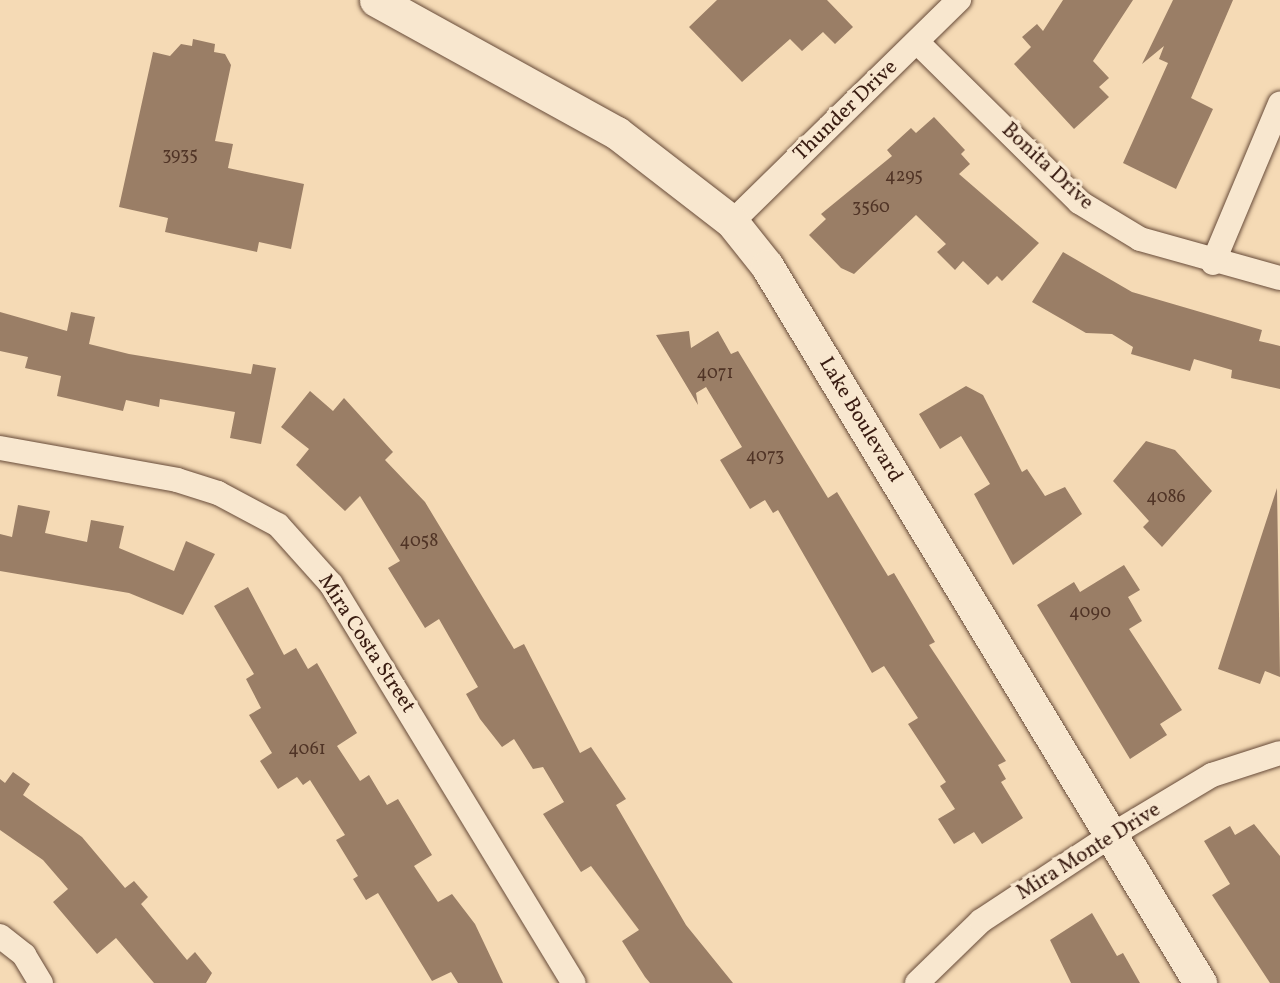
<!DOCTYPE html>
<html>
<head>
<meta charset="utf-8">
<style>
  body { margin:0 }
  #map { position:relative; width:1280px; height:983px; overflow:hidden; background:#f5dab5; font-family:Vollkorn,serif }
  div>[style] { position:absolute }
  .building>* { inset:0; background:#9a7e66 }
  .roads { filter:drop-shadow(0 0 2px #674b39) drop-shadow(0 0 2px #674b39) }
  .minor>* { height:24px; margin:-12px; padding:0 12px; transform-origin:12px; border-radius:12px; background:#f8e7cf }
  .secondary>* { height:33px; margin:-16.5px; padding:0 16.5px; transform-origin:16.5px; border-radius:16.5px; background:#f8e7cf }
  span { translate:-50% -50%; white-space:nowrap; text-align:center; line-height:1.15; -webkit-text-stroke:7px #f8e7cf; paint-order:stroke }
  .number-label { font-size:18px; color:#503426 }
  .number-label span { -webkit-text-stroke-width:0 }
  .street-label { font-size:21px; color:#381b10 }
</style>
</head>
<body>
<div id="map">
  <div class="building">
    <i style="clip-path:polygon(717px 0,827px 0,853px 27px,835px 44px,823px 32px,802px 51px,790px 39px,742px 82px,689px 27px)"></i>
    <i style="clip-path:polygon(1063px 0,1133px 0,1093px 61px,1109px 78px,1099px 87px,1109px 97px,1074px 129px,1014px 64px,1031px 47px,1022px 37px,1037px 24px,1043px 31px)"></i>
    <i style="clip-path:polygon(1173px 0,1233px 0,1191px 98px,1213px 109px,1176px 189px,1123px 163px,1168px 63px,1159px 59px,1164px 46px,1142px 64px)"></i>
    <i style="clip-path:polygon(193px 39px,215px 44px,214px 52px,225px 54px,231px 65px,215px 141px,233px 144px,228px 168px,304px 184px,291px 249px,259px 242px,257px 252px,165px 232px,168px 218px,119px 207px,153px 52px,170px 56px,181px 44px,192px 46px)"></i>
    <i style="clip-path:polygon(934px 117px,965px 150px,961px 154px,970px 164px,959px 174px,1039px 243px,1002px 281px,997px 276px,988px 285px,963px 261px,955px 270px,937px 252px,946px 244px,916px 215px,854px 274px,841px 268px,809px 235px,826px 219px,821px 214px,892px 156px,887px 150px,911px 128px,916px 133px)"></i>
    <i style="clip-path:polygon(1063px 252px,1132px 292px,1262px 330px,1259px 341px,1280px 346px,1280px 389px,1231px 378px,1232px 370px,1194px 359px,1190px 371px,1131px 354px,1133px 347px,1112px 334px,1086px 333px,1032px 302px)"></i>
    <i style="clip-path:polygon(0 312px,67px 331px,71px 312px,95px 317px,89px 344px,129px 354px,251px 374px,253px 364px,276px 368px,261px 444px,230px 438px,235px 412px,160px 399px,159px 407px,126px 400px,123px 411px,57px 396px,61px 376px,25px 368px,28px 357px,0 351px)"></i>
    <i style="clip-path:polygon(689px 331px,691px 348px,718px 331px,731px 354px,738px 351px,828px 498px,837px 492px,888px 576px,894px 573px,935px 642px,929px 645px,1006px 761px,998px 765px,1006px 779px,1001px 782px,1023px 818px,982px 844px,974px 832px,954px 844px,938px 819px,955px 809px,940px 786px,946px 782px,908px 724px,918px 718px,884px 666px,872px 673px,778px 510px,773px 513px,765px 500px,750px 509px,720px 460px,742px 447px,706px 387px,696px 393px,698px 405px,656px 335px)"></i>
    <i style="clip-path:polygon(966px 386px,983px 395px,1022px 472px,1027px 469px,1045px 496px,1065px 487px,1082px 514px,1013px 565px,974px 494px,990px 484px,961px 436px,940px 449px,919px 414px)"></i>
    <i style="clip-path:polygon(310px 391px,333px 411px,344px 398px,393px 452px,385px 460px,425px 502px,514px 649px,524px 644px,580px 753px,591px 747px,626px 799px,616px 805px,686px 925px,733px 983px,650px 983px,645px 977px,622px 941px,639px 930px,591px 866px,581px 872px,543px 814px,564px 802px,543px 767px,533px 769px,514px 739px,502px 747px,480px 719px,466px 694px,478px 687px,439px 619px,425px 628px,388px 568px,400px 561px,360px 496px,345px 511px,296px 465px,309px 449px,281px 427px)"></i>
    <i style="clip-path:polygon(1146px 441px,1175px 450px,1212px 491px,1162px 547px,1143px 527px,1149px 521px,1113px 481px)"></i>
    <i style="clip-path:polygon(1277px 488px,1280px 677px,1265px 671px,1260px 684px,1218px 669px)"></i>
    <i style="clip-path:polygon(18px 505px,50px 511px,45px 533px,87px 542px,91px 520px,124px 526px,119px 548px,174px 571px,186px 541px,215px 554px,183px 615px,129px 593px,0 571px,0 534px,12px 537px)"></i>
    <i style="clip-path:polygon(1124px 565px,1140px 590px,1128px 597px,1142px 621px,1129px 629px,1182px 710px,1160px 724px,1167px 735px,1130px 759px,1037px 605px,1074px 582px,1080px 592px)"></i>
    <i style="clip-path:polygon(248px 587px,284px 655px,296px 648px,308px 669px,317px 663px,357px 733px,337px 746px,360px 781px,369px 775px,387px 805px,398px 799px,432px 855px,414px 866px,438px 902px,452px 894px,475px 924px,503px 983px,458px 983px,451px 972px,432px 981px,378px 893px,366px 900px,353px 879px,358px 876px,336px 840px,345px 835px,310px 780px,303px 785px,297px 777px,278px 789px,260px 761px,272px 753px,249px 715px,261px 708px,246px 679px,254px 674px,214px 606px)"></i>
    <i style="clip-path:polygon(13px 772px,30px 784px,23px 795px,82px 837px,125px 888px,134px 881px,148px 897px,141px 904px,187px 960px,195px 952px,212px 973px,206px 983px,154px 983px,116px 938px,97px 954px,53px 902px,68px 889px,43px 860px,0 830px,0 779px,5px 783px)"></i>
    <i style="clip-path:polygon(1254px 824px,1280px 856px,1280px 983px,1270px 983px,1212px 895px,1230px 884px,1204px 841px,1230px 826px,1235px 835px)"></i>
    <i style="clip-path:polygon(1092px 913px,1117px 956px,1123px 953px,1140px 983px,1071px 983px,1050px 940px)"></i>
  </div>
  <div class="roads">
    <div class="minor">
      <i style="left:917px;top:42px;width:228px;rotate:44.6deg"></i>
      <i style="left:1079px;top:202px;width:71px;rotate:31.2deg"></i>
      <i style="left:1140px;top:239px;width:145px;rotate:15.6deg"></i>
      <i style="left:732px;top:222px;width:318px;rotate:-44.4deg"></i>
      <i style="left:1213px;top:263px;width:173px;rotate:-67.2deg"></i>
      <i style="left:0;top:448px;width:180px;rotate:10.2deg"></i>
      <i style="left:177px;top:480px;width:43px;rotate:17.6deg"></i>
      <i style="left:218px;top:493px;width:68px;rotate:28.1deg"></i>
      <i style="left:278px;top:525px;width:79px;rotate:48.1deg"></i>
      <i style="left:331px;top:584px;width:467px;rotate:58.7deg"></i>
      <i style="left:0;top:936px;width:31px;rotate:38deg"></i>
      <i style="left:24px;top:955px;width:33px;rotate:59deg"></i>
      <i style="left:917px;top:983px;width:89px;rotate:-44.1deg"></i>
      <i style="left:981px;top:921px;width:154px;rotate:-33.4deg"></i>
      <i style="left:1110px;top:836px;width:119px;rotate:-30.9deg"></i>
      <i style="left:1212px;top:775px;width:71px;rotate:-17.9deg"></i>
    </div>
    <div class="secondary">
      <i style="left:376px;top:0;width:275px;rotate:28.9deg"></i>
      <i style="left:617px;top:133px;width:145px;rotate:37.7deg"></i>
      <i style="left:732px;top:222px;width:56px;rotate:51.5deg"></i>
      <i style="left:767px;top:266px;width:838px;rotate:58.87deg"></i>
    </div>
  </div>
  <div class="number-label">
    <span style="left:180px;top:156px">3935</span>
    <span style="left:904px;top:177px">4295</span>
    <span style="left:871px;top:208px">3560</span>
    <span style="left:715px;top:374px">4071</span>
    <span style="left:765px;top:457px">4073</span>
    <span style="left:1166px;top:498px">4086</span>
    <span style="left:419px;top:542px">4058</span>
    <span style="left:1090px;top:613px">4090</span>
    <span style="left:307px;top:750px">4061</span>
  </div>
  <div class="street-label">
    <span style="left:846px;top:111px;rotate:-44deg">Thunder Drive</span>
    <span style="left:1047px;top:167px;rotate:43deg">Bonita Drive</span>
    <span style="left:860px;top:420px;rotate:59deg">Lake Boulevard</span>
    <span style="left:366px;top:644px;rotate:57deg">Mira Costa Street</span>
    <span style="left:1089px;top:852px;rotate:-32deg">Mira Monte Drive</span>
  </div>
</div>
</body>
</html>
